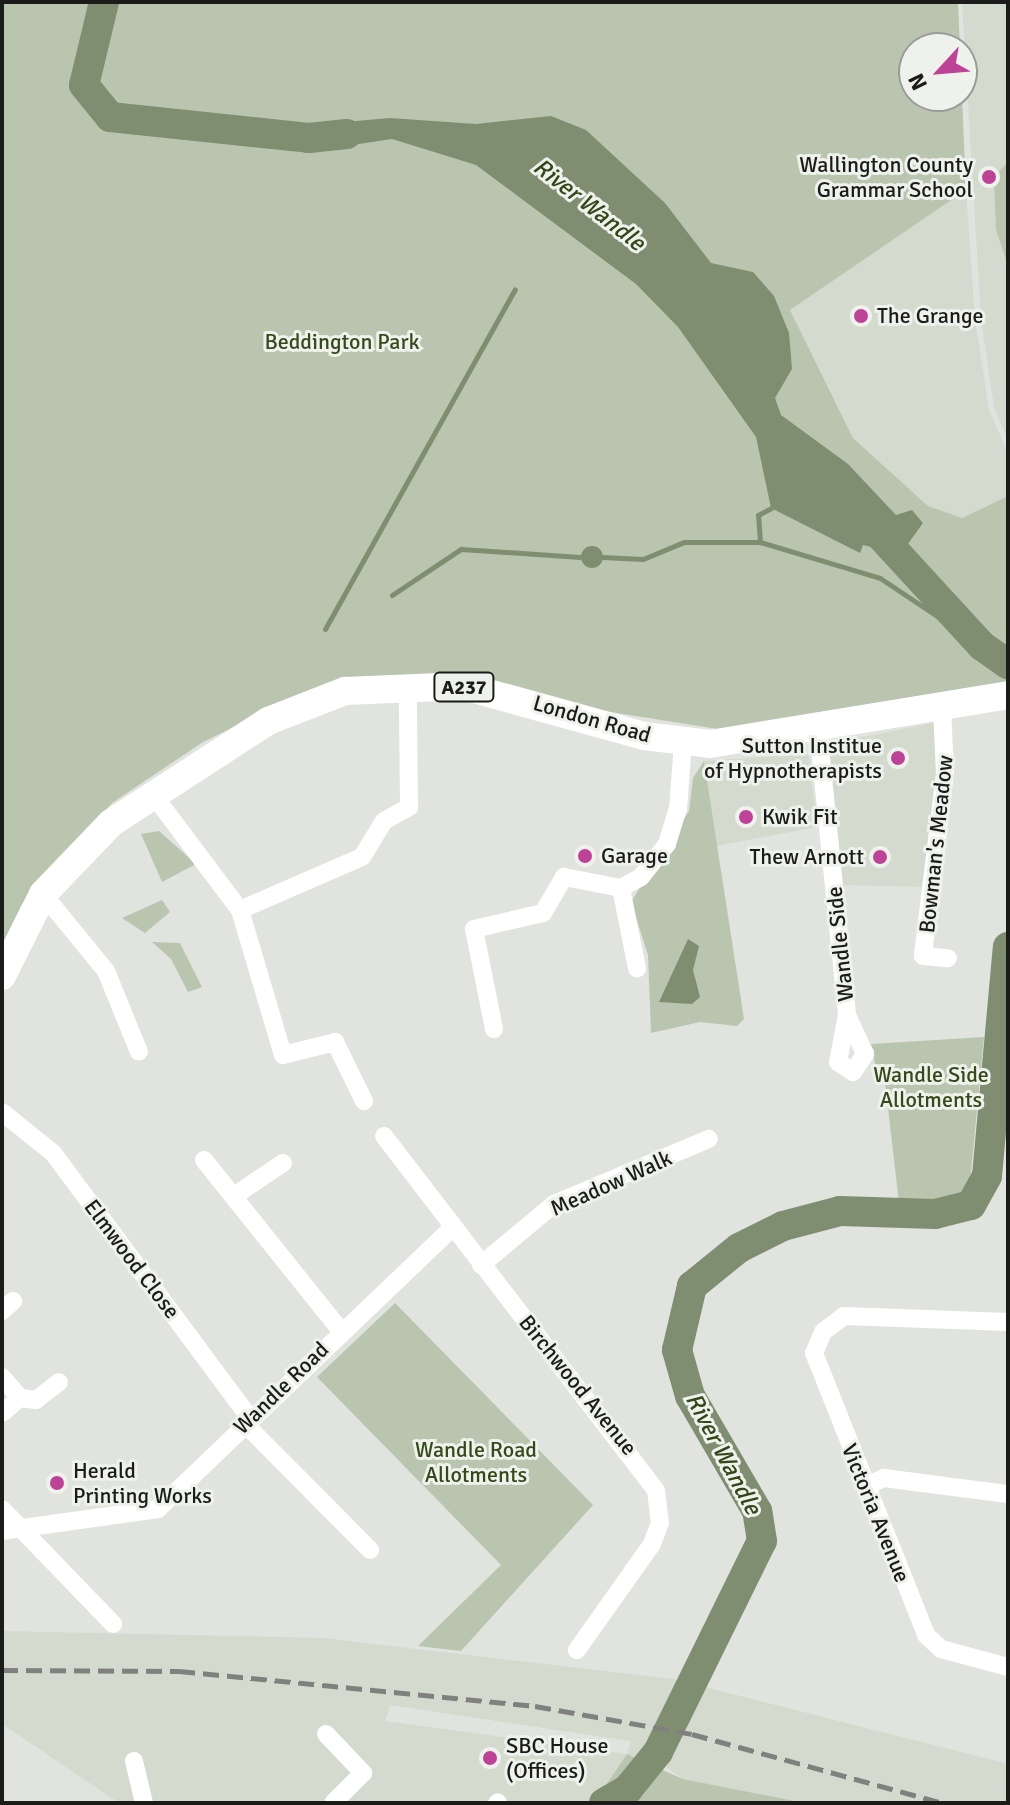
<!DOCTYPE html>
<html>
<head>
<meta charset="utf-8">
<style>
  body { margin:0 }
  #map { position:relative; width:1010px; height:1805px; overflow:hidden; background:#e1e3df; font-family:Signika,sans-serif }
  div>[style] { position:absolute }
  .built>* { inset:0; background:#d4dace }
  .green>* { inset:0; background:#bac5b0 }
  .water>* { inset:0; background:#7f8e70 }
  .round { border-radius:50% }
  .stream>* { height:5px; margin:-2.5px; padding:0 2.5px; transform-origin:2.5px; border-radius:2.5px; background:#7f8e70 }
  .river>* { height:30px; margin:-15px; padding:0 15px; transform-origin:15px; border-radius:15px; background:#7f8e70 }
  .minor>* { height:18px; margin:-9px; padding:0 9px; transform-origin:9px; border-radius:9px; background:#fff }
  .primary>* { height:28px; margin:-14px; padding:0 14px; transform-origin:14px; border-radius:14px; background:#fff }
  .rail>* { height:5px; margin-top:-2.5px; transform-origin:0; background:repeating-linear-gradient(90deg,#80817e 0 16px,transparent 0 24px) }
  .dots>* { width:22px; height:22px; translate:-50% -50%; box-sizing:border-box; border:4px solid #eef1ec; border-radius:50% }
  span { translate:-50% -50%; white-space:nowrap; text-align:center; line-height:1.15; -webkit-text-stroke:6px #eef1ec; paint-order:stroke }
  .shield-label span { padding:2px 6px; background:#eef1ec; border:2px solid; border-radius:6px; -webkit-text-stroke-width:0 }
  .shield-label { font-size:20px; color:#1b1c1a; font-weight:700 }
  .poi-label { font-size:22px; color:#1b1c1a }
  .right { translate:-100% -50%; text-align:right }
  .left { translate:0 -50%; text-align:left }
  .park-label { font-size:22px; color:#354a1a }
  .street-label { font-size:22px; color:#1b1c1a }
  .water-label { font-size:24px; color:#324717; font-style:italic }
  .frame { position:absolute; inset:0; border:4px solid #1b1c1a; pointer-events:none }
  .north { position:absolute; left:898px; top:32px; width:80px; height:80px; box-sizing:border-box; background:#eef1ec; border:2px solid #9a9c98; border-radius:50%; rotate:244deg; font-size:22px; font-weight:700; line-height:32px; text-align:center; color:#1b1c1a }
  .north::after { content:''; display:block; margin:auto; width:28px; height:36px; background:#bd4397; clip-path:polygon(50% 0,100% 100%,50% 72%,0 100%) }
</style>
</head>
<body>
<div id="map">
  <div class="built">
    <i style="clip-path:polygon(962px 2px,1008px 2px,1008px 440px,994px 407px,981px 319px)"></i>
    <i style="clip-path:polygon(966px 190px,975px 320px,989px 410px,1008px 453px,1008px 496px,962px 518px,928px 506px,853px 438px,790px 310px)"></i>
    <i style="clip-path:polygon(937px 722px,939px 771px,925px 887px,843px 885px,829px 744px)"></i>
    <i style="clip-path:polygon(809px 754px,817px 827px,716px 846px,704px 761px)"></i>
    <i style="clip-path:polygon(evenodd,2px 1631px,323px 1638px,673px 1679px,1008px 1764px,1008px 1803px,805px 1803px,683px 1779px,665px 1766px,617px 1778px,594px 1803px,119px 1803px,2px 1724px,2px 1631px,390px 1705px,630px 1741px,631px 1741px,627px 1754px,385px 1721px,390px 1705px)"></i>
  </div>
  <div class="green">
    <i style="clip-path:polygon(2px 2px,958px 2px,960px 48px,914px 48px,914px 96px,962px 96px,966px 190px,790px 310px,853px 438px,928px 506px,962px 518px,1008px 496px,1008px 681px,718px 729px,566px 705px,515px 688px,294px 698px,203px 742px,112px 803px,22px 904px,2px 945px)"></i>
    <i style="clip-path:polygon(1008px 162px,1008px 266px,996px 229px,994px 176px)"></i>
    <i style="clip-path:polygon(704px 761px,744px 1019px,737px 1026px,700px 1022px,651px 1033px,648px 955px,631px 902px,689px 811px,693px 778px)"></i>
    <i style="clip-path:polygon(159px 831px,196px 864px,162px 882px,141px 834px)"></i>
    <i style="clip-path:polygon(162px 900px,170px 912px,145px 933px,122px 918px)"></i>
    <i style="clip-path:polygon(152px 942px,180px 943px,202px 987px,188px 992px,171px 959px)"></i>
    <i style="clip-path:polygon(1008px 1012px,1008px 1090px,1001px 1089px)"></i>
    <i style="clip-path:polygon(984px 1037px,969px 1193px,951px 1205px,899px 1203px,883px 1065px,875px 1064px,871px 1044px)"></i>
    <i style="clip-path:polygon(395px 1303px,593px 1505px,461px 1651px,418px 1646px,501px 1565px,317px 1377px)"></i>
    <i style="clip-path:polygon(627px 1754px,683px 1779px,805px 1803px,594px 1803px)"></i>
  </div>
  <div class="water">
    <i style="clip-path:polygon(551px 116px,586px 130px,665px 203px,711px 263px,753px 272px,774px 296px,789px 333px,792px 369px,775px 398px,781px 415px,848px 464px,896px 515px,912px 510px,923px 523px,905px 548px,908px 561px,887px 560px,884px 550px,863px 545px,860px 553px,771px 508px,756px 437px,678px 327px,636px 284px,476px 165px,392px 139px,352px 145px,309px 138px,333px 123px,390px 118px,476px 124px)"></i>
    <i class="round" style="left:581px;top:546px;width:22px;height:22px"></i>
    <i style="clip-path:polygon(688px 939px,699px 946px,693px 970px,700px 997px,692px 1004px,659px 1002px)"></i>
  </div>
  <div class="stream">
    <i style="left:760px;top:542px;width:27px;rotate:-94deg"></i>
    <i style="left:758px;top:515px;width:15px;rotate:-28deg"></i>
    <i style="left:602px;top:557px;width:41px;rotate:2.8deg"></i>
    <i style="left:643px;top:559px;width:44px;rotate:-22.5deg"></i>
    <i style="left:684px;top:542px;width:76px"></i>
    <i style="left:760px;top:542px;width:125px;rotate:16.7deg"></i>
    <i style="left:880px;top:578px;width:123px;rotate:33.7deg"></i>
    <i style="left:392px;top:595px;width:83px;rotate:-33.7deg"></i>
    <i style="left:461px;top:549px;width:119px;rotate:3.8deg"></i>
    <i style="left:325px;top:629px;width:389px;rotate:-60.8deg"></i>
    <i style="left:1004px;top:973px;width:4px"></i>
  </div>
  <div class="river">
    <i style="left:104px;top:2px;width:85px;rotate:103.5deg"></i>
    <i style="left:84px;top:85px;width:41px;rotate:50.9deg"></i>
    <i style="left:110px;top:117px;width:200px;rotate:6deg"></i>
    <i style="left:309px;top:138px;width:38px;rotate:-6deg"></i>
    <i style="left:879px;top:534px;width:152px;rotate:47.4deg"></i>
    <i style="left:982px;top:646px;width:32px;rotate:35deg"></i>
    <i style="left:604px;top:1803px;width:28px;rotate:-30deg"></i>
    <i style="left:628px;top:1789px;width:48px;rotate:-51deg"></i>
    <i style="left:658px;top:1752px;width:235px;rotate:-63.8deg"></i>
    <i style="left:762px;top:1541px;width:30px;rotate:-99deg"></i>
    <i style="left:757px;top:1511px;width:133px;rotate:-120.2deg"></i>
    <i style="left:690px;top:1396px;width:48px;rotate:-105.8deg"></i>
    <i style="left:677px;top:1350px;width:66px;rotate:-76.8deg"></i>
    <i style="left:692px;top:1286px;width:60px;rotate:-39deg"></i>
    <i style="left:739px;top:1248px;width:49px;rotate:-26.6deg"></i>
    <i style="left:783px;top:1226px;width:59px;rotate:-14.7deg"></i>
    <i style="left:840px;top:1211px;width:95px;rotate:1.8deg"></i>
    <i style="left:935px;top:1214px;width:37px;rotate:-14deg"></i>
    <i style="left:971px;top:1205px;width:33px;rotate:-61deg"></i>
    <i style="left:987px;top:1176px;width:230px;rotate:-84.8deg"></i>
  </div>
  <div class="minor">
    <i style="left:942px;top:707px;width:66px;rotate:87.4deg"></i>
    <i style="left:945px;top:773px;width:184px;rotate:96.9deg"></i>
    <i style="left:923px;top:956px;width:25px;rotate:5deg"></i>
    <i style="left:818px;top:729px;width:287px;rotate:84.2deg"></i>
    <i style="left:847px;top:1015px;width:48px;rotate:100.8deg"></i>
    <i style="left:838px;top:1062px;width:18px;rotate:34deg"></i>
    <i style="left:853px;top:1072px;width:22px;rotate:-56deg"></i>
    <i style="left:865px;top:1054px;width:43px;rotate:-114.8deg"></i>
    <i style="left:152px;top:793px;width:146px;rotate:53.1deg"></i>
    <i style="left:240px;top:910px;width:151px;rotate:73.5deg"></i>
    <i style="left:283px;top:1055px;width:54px;rotate:-14deg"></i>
    <i style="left:335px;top:1042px;width:66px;rotate:63.8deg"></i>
    <i style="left:621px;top:888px;width:82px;rotate:78.7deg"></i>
    <i style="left:43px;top:894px;width:99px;rotate:50.7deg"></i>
    <i style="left:106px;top:971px;width:87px;rotate:67.8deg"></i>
    <i style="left:240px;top:910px;width:133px;rotate:-23.5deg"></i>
    <i style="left:362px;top:857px;width:42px;rotate:-58.6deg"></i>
    <i style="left:384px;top:821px;width:29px;rotate:-29deg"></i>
    <i style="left:409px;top:807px;width:103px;rotate:-90.6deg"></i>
    <i style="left:494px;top:1029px;width:102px;rotate:-101.3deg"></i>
    <i style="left:474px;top:929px;width:71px;rotate:-13.1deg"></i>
    <i style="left:543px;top:913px;width:42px;rotate:-59.7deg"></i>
    <i style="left:564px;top:877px;width:58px;rotate:10.9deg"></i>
    <i style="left:621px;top:888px;width:23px;rotate:-29deg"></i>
    <i style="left:641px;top:877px;width:42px;rotate:-51.8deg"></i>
    <i style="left:667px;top:844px;width:37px;rotate:-73deg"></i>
    <i style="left:678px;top:809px;width:67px;rotate:-85.7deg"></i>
    <i style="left:2px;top:1112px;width:65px;rotate:38.8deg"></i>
    <i style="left:53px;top:1153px;width:330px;rotate:53.4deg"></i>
    <i style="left:384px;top:1136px;width:447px;rotate:52.5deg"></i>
    <i style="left:656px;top:1491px;width:32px;rotate:83deg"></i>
    <i style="left:660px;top:1523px;width:22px;rotate:111deg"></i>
    <i style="left:652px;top:1544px;width:130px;rotate:125.3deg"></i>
    <i style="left:204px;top:1160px;width:218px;rotate:51.3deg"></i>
    <i style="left:234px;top:1196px;width:59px;rotate:-34deg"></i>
    <i style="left:481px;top:1265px;width:95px;rotate:-39.9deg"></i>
    <i style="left:554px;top:1204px;width:168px;rotate:-22.8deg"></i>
    <i style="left:2px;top:1311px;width:15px;rotate:-42deg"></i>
    <i style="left:1008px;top:1322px;width:164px;rotate:-177.9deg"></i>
    <i style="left:844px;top:1316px;width:26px;rotate:143deg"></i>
    <i style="left:823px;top:1332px;width:23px;rotate:113deg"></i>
    <i style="left:814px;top:1353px;width:303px;rotate:68.3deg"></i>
    <i style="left:926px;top:1635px;width:21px;rotate:43deg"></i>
    <i style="left:941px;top:1649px;width:69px;rotate:15deg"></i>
    <i style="left:2px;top:1377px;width:28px;rotate:49deg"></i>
    <i style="left:20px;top:1398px;width:16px;rotate:7deg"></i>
    <i style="left:36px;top:1400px;width:29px;rotate:-38deg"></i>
    <i style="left:2px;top:1413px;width:23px;rotate:-40deg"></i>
    <i style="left:244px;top:1423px;width:179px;rotate:45.2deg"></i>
    <i style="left:866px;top:1486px;width:20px;rotate:-24deg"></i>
    <i style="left:884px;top:1478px;width:125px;rotate:7.4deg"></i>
    <i style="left:2px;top:1509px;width:160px;rotate:46deg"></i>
    <i style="left:2px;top:1531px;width:158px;rotate:-8deg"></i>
    <i style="left:158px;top:1509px;width:405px;rotate:-43.7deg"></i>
    <i style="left:326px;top:1734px;width:54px;rotate:46.5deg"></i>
    <i style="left:363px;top:1773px;width:42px;rotate:135deg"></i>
    <i style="left:134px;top:1761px;width:43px;rotate:76.6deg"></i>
    <i style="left:497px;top:1803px;width:1px;rotate:-45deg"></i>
  </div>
  <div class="primary">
    <i style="left:2px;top:976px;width:92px;rotate:-63.4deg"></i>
    <i style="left:43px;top:894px;width:98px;rotate:-46.2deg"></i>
    <i style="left:111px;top:823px;width:187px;rotate:-33deg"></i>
    <i style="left:268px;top:721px;width:83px;rotate:-21.3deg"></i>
    <i style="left:345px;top:691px;width:118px;rotate:-2.4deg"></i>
    <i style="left:463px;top:686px;width:188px;rotate:15.4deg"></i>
    <i style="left:644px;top:736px;width:66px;rotate:6.9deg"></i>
    <i style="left:710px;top:744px;width:302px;rotate:-9.3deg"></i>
  </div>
  <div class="rail">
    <i style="left:2px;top:1670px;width:177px;rotate:0.3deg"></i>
    <i style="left:179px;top:1671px;width:358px;rotate:5.6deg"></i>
    <i style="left:535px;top:1706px;width:159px;rotate:10.1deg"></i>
    <i style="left:692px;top:1734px;width:259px;rotate:15.4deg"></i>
  </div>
  <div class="dots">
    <i style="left:989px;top:177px;background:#bd4397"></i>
    <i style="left:861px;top:316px;background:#bd4397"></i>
    <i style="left:898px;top:758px;background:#bd4397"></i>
    <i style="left:746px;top:817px;background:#bd4397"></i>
    <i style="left:585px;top:856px;background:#bd4397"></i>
    <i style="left:880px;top:857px;background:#bd4397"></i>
    <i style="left:57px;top:1483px;background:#bd4397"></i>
    <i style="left:490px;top:1758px;background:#bd4397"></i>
  </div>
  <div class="shield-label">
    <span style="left:464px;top:687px">A237</span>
  </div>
  <div class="poi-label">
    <span class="right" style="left:973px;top:177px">Wallington County<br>Grammar School</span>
    <span class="left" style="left:877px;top:316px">The Grange</span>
    <span class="right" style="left:882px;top:758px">Sutton Institue<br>of Hypnotherapists</span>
    <span class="left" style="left:762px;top:817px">Kwik Fit</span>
    <span class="left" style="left:601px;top:856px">Garage</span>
    <span class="right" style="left:864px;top:857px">Thew Arnott</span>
    <span class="left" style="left:73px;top:1483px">Herald<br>Printing Works</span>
    <span class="left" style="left:506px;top:1758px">SBC House<br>(Offices)</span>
  </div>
  <div class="park-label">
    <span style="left:342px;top:342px">Beddington Park</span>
    <span style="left:931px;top:1087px">Wandle Side<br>Allotments</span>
    <span style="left:476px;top:1462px">Wandle Road<br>Allotments</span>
  </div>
  <div class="street-label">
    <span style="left:592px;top:719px;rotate:16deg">London Road</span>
    <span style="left:936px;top:844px;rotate:-84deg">Bowman's Meadow</span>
    <span style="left:840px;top:944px;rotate:-96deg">Wandle Side</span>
    <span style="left:611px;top:1183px;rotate:-24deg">Meadow Walk</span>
    <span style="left:132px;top:1259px;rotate:53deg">Elmwood Close</span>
    <span style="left:578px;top:1385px;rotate:51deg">Birchwood Avenue</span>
    <span style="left:281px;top:1388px;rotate:-44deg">Wandle Road</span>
    <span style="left:876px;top:1513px;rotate:68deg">Victoria Avenue</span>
  </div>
  <div class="water-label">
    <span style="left:589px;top:205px;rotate:38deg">River Wandle</span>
    <span style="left:723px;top:1454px;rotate:62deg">River Wandle</span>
  </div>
  <div class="frame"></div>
  <div class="north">N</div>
</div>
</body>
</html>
